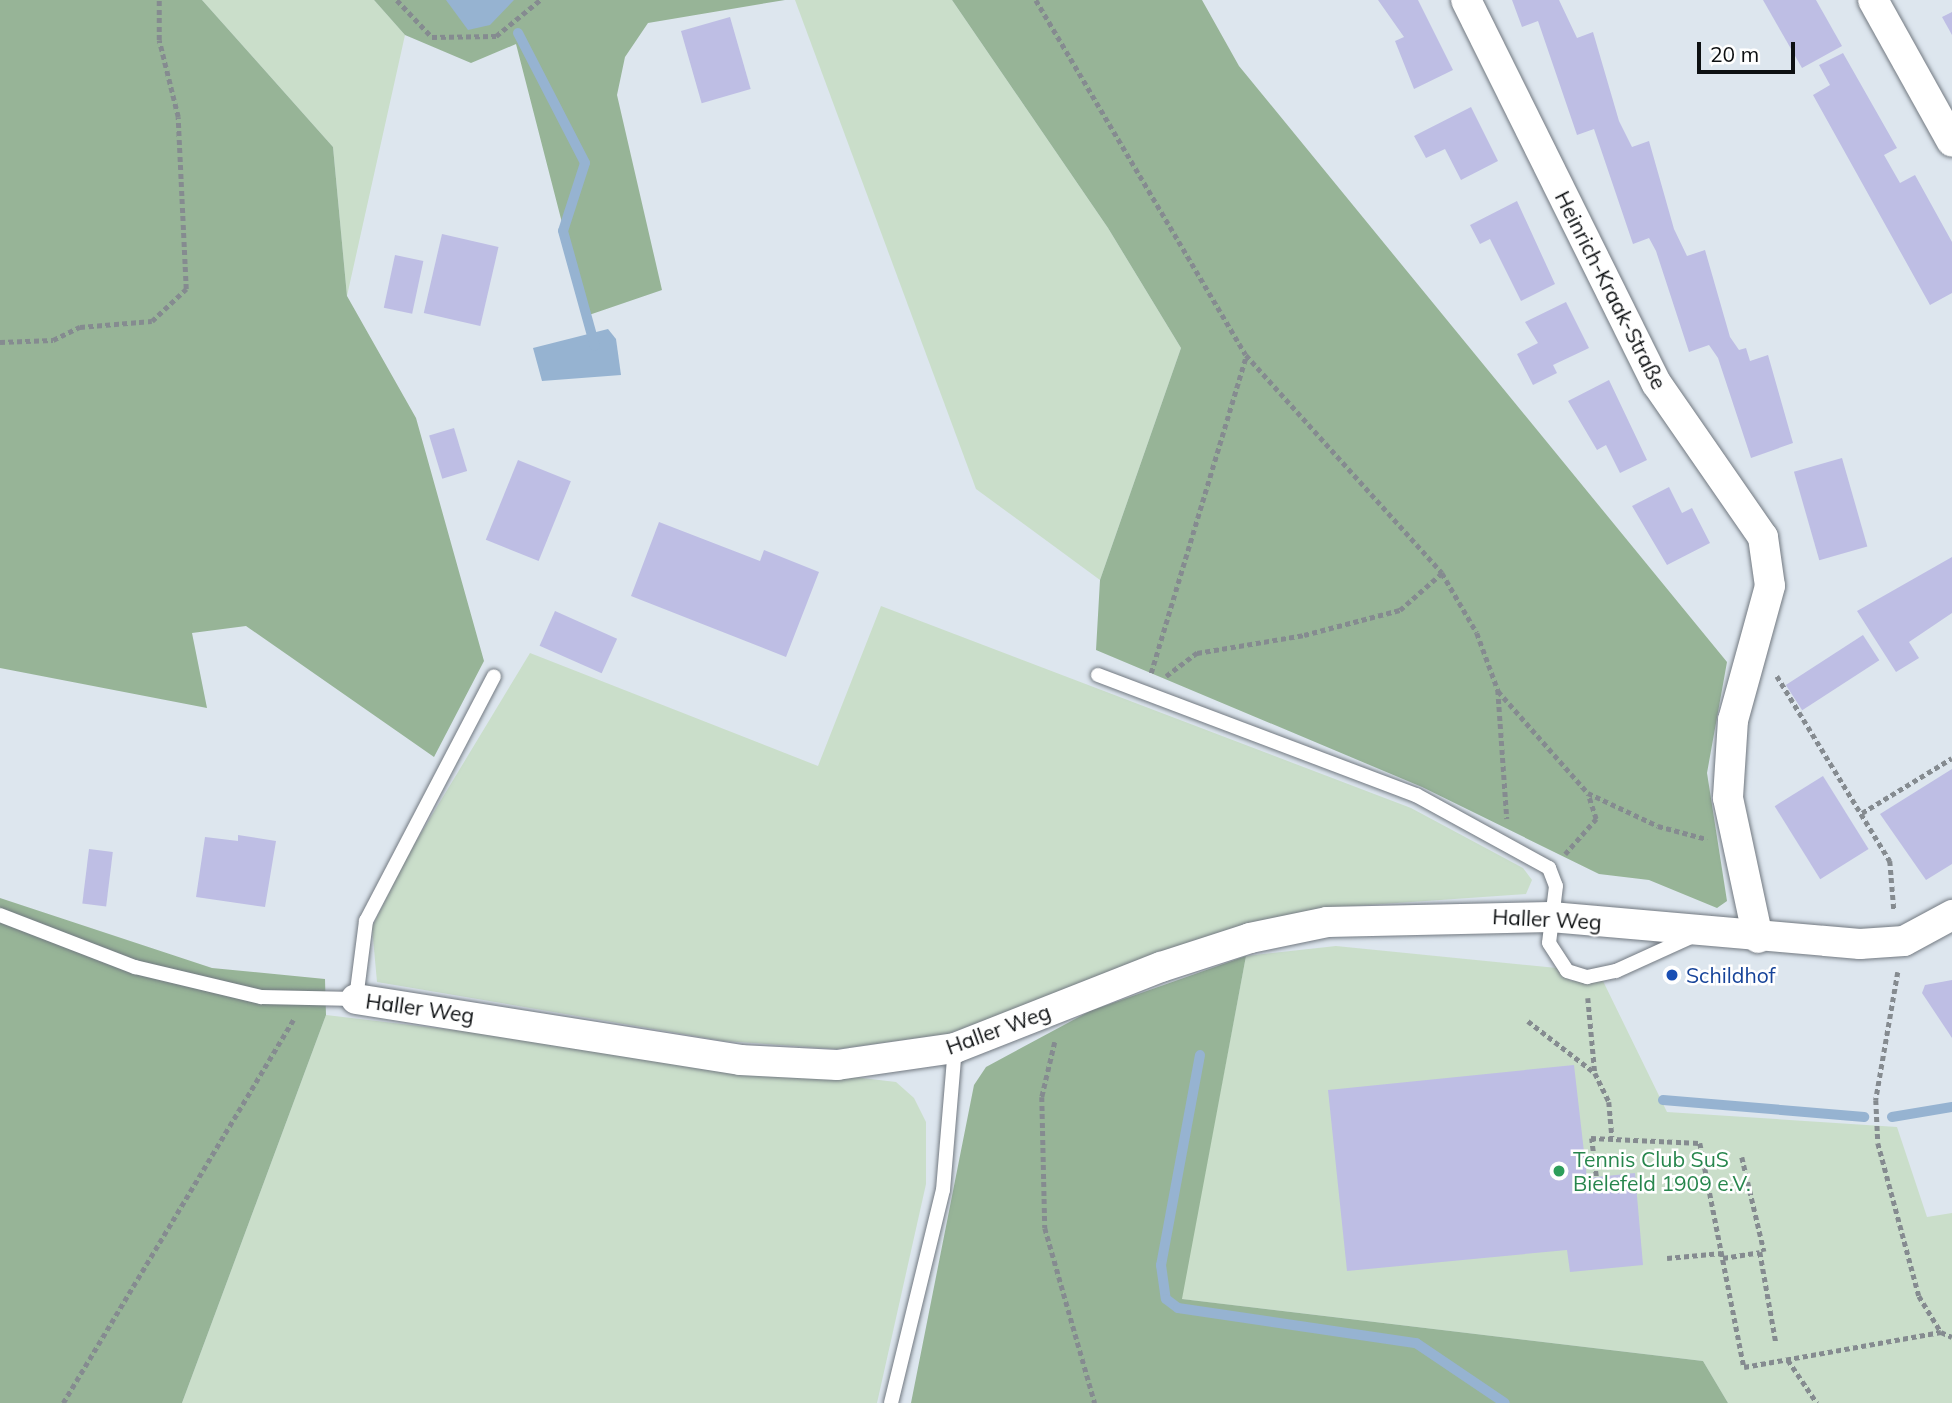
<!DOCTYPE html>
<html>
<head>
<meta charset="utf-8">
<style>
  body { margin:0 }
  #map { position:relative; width:1952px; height:1403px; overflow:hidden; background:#dde6ee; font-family:Mulish,sans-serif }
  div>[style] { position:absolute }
  .green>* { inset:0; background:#cadeca }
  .forest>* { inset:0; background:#97b497 }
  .water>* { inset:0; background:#96b3d1 }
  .stream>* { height:10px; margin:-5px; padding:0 5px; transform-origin:5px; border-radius:5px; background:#96b3d1 }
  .building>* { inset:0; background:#bebee4; transform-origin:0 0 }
  .path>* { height:4.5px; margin-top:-2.25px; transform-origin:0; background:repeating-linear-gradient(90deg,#858b90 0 5px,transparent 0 8.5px) }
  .roads { filter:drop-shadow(0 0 2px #727981) drop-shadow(0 0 2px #727981) }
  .service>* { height:14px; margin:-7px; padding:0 7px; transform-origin:7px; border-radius:7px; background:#fff }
  .minor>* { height:30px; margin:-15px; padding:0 15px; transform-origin:15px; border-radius:15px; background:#fff }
  .dots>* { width:19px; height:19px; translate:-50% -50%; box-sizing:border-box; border:4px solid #fff; border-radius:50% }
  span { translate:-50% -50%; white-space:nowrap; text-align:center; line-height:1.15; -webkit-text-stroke:5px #fff; paint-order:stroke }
  .street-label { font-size:21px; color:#0d1012 }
  .transit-label { font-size:21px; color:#164399 }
  .left { translate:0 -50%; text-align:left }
  .leisure-label { font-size:21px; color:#27864d }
  .scale { position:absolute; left:1697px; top:42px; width:98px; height:32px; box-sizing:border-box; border:4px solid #0d1012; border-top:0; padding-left:9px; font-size:21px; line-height:24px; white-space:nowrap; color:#0d1012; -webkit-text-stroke:5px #fff; paint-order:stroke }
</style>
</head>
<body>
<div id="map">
  <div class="green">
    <i style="clip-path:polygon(202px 0,374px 0,405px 35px,347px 296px,333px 147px)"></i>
    <i style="clip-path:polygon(795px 0,952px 0,1108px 228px,1181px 348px,1100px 580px,976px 489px)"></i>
    <i style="clip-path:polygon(881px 606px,1411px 808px,1523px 868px,1532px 880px,1526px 894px,1325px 908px,1240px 926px,948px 1034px,837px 1049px,724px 1041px,377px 982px,372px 927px,409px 853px,530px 653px,818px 766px)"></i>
    <i style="clip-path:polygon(1336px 946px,1557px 968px,1571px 981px,1603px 981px,1667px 1112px,1897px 1127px,1927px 1217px,1952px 1213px,1952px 1403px,1728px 1403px,1703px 1361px,1181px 1299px,1246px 956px)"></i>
    <i style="clip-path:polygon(326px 1015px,896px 1082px,914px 1098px,926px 1122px,926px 1184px,877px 1403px,182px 1403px)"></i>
  </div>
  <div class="forest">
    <i style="clip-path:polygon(0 0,202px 0,333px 147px,347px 296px,416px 418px,484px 661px,434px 757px,246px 626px,192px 633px,207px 708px,0 668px)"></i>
    <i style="clip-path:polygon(374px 0,785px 0,648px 23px,625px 57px,617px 95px,662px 290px,586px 316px,516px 44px,471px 63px,405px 35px)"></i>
    <i style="clip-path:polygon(952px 0,1202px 0,1239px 66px,1727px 662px,1707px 773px,1727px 901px,1717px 908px,1649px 880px,1599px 874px,1422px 787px,1096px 650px,1100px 580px,1181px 348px,1108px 228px)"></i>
    <i style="clip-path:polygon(0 898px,212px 968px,325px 979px,326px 1015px,182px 1403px,0 1403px)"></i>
    <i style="clip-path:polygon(1246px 956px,1182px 1299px,1703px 1361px,1728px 1403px,911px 1403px,974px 1085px,986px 1067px,1090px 1011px)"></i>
  </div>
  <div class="water">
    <i style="clip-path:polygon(446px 0,514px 0,490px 25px,468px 30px)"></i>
    <i style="clip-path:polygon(608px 329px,616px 339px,621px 375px,542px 381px,533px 348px)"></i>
  </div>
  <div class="stream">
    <i style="left:518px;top:33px;width:146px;rotate:62.7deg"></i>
    <i style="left:585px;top:163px;width:71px;rotate:107.9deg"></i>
    <i style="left:563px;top:231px;width:119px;rotate:74.5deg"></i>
    <i style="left:1200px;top:1055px;width:214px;rotate:100.5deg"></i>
    <i style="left:1161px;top:1265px;width:34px;rotate:82deg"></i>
    <i style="left:1166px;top:1299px;width:15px;rotate:37deg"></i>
    <i style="left:1178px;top:1308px;width:241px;rotate:8.4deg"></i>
    <i style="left:1416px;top:1343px;width:107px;rotate:34deg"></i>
    <i style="left:1663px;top:1100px;width:202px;rotate:4.8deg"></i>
    <i style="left:1892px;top:1117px;width:61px;rotate:-9.5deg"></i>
  </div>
  <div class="building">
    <i style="clip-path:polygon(1378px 0,1418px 0,1453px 70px,1414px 89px,1395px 41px,1404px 37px)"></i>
    <i style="clip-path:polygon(1512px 0,1559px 0,1577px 38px,1593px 32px,1619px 121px,1632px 147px,1649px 141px,1674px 229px,1687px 256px,1705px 250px,1730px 337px,1739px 350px,1746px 348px,1750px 361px,1768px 355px,1793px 443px,1751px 458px,1718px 358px,1709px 345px,1689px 352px,1656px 251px,1649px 238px,1633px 244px,1594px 129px,1577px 135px,1538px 21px,1522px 27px)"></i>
    <i style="clip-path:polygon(1763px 0,1816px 0,1842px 46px,1802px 68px)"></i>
    <i style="clip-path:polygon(1952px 12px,1952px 35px,1942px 17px)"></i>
    <i style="left:730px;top:17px;width:75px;height:51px;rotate:74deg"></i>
    <i style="clip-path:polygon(1843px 53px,1897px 148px,1884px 155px,1900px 183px,1915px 175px,1952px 242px,1952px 293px,1930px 305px,1813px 95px,1830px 85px,1819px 65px)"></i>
    <i style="clip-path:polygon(1471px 107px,1498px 161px,1461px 180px,1445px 149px,1426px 158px,1414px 136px)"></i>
    <i style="clip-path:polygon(1517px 201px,1555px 284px,1521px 301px,1490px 239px,1480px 244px,1470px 225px)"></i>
    <i style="left:442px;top:234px;width:58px;height:81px;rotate:13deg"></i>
    <i style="left:395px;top:255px;width:29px;height:54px;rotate:12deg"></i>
    <i style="clip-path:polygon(1566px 302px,1589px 348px,1553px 365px,1557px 373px,1533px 385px,1517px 354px,1538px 343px,1525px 322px)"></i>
    <i style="clip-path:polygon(1609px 380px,1647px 460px,1620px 473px,1606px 445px,1597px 450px,1568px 401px)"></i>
    <i style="left:454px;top:428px;width:45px;height:26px;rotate:73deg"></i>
    <i style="left:1842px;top:458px;width:92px;height:50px;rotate:74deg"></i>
    <i style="left:518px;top:460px;width:57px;height:86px;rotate:22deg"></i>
    <i style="clip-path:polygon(1669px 487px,1682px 513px,1692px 508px,1710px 543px,1667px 565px,1632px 506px)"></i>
    <i style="clip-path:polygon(659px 522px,760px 561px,764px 550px,819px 572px,786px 657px,631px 596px)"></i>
    <i style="clip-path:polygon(1952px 557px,1952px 613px,1909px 642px,1919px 658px,1896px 672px,1857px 611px)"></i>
    <i style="left:555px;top:611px;width:68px;height:38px;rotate:24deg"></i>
    <i style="left:1863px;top:635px;width:30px;height:92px;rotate:57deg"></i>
    <i style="clip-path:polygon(1952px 769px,1952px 864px,1926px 880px,1880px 814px)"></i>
    <i style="left:1823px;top:776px;width:86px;height:57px;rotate:58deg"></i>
    <i style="clip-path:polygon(238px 835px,276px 841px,265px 907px,196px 897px,205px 837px,238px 841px)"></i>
    <i style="left:89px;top:849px;width:24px;height:55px;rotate:7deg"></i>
    <i style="clip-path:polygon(1952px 980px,1952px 1038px,1922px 993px,1925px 985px)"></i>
    <i style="clip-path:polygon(1574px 1065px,1587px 1178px,1635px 1173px,1643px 1265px,1570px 1272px,1567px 1250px,1347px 1271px,1328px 1090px)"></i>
  </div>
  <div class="path">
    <i style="left:397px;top:0;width:51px;rotate:46.6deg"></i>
    <i style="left:432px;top:37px;width:64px;rotate:-0.9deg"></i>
    <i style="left:496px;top:36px;width:57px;rotate:-39.3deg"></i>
    <i style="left:1036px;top:0;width:412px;rotate:59.4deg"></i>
    <i style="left:1246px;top:355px;width:293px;rotate:48deg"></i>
    <i style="left:1442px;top:573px;width:69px;rotate:59.7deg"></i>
    <i style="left:1477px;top:633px;width:61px;rotate:69.8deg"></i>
    <i style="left:1498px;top:690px;width:129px;rotate:86deg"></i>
    <i style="left:0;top:342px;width:53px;rotate:-2.2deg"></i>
    <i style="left:53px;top:340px;width:30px;rotate:-26deg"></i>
    <i style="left:80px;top:327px;width:72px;rotate:-4.8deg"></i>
    <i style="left:152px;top:321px;width:47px;rotate:-43.3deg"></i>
    <i style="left:186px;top:289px;width:172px;rotate:-92.7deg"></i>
    <i style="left:178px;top:117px;width:79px;rotate:-103.9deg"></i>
    <i style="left:159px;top:40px;width:40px;rotate:-90deg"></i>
    <i style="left:1151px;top:673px;width:331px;rotate:-73.3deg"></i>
    <i style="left:1166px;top:676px;width:39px;rotate:-37deg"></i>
    <i style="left:1197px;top:653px;width:109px;rotate:-9.5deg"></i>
    <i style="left:1304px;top:635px;width:99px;rotate:-14.6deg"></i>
    <i style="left:1400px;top:610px;width:56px;rotate:-41.4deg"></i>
    <i style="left:1777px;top:676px;width:217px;rotate:58.6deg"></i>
    <i style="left:1890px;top:861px;width:49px;rotate:85.3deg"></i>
    <i style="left:1498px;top:691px;width:136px;rotate:48.6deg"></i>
    <i style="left:1588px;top:793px;width:77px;rotate:25.2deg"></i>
    <i style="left:1658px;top:826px;width:51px;rotate:14.9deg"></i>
    <i style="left:1862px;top:813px;width:105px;rotate:-31.4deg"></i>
    <i style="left:1565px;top:854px;width:47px;rotate:-48.5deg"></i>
    <i style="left:1596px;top:819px;width:26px;rotate:-108deg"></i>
    <i style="left:1898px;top:972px;width:130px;rotate:99.8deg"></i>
    <i style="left:1876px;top:1100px;width:43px;rotate:87.3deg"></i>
    <i style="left:1878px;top:1143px;width:158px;rotate:75deg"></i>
    <i style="left:1919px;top:1296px;width:42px;rotate:58.6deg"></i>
    <i style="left:1941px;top:1332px;width:12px;rotate:24deg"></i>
    <i style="left:1588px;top:998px;width:75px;rotate:84.7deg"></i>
    <i style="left:1595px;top:1073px;width:32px;rotate:64deg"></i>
    <i style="left:1609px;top:1102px;width:35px;rotate:85deg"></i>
    <i style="left:1528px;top:1021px;width:85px;rotate:37.8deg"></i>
    <i style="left:1055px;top:1042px;width:57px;rotate:103.3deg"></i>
    <i style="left:1042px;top:1097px;width:131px;rotate:88.7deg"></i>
    <i style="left:1045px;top:1228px;width:182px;rotate:74.1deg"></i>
    <i style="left:1742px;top:1157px;width:97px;rotate:76.8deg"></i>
    <i style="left:1596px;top:1176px;width:38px;rotate:-97deg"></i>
    <i style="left:1591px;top:1138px;width:109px;rotate:2.6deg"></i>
    <i style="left:1700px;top:1143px;width:228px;rotate:78.9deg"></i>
    <i style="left:1744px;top:1367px;width:200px;rotate:-10.1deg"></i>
    <i style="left:1667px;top:1258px;width:55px;rotate:-5.2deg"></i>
    <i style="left:1723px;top:1258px;width:37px;rotate:-9deg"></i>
    <i style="left:1760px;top:1252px;width:92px;rotate:80deg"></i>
    <i style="left:1788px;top:1360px;width:52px;rotate:56deg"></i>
    <i style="left:63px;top:1403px;width:447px;rotate:-59deg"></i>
  </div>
  <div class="roads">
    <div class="service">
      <i style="left:1098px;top:675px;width:340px;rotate:20.7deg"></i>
      <i style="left:1416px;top:795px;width:152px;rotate:28.8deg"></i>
      <i style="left:1549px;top:868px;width:19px;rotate:69deg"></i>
      <i style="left:1556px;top:886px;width:57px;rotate:97deg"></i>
      <i style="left:1549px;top:943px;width:33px;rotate:57deg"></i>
      <i style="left:1567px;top:971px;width:21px;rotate:17deg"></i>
      <i style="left:1587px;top:977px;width:30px;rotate:-12deg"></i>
      <i style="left:1616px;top:971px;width:87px;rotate:-24.5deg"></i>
      <i style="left:0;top:915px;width:145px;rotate:21.1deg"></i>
      <i style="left:135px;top:967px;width:130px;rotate:13.4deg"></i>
      <i style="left:261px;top:997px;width:95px;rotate:1.2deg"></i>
      <i style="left:356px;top:999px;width:79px;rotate:-82.7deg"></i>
      <i style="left:366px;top:921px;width:276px;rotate:-62.4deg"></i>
      <i style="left:891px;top:1403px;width:219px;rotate:-76.3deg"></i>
      <i style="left:943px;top:1190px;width:143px;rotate:-85.2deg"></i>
    </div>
    <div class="minor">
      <i style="left:1466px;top:0;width:429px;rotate:63.6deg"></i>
      <i style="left:1657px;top:384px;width:186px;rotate:55.3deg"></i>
      <i style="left:1763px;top:537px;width:49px;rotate:81.9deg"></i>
      <i style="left:1770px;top:586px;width:139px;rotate:105.4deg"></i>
      <i style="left:1733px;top:720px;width:78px;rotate:93.7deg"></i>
      <i style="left:1728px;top:798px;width:143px;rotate:77.9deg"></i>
      <i style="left:1873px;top:0;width:162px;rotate:60.9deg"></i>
      <i style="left:356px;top:999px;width:389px;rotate:9deg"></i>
      <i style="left:740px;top:1060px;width:97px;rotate:3deg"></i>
      <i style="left:837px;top:1065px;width:119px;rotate:-8.2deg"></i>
      <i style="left:955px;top:1048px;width:221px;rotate:-21.5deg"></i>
      <i style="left:1161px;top:967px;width:94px;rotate:-18deg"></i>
      <i style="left:1250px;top:938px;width:79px;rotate:-11.7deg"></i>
      <i style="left:1327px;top:922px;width:224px;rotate:-1.3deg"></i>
      <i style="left:1551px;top:917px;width:310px;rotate:5deg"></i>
      <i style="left:1860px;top:944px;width:44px;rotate:-3.9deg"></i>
      <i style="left:1904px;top:941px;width:55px;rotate:-28.4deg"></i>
    </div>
  </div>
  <div class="dots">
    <i style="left:1672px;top:975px;background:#1a4fb4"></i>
    <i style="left:1559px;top:1171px;background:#2e9e5b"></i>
  </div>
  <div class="street-label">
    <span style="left:1611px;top:290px;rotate:63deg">Heinrich-Kraak-Straße</span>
    <span style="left:1547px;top:919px;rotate:3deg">Haller Weg</span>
    <span style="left:420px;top:1008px;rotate:8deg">Haller Weg</span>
    <span style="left:998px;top:1029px;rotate:-20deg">Haller Weg</span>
  </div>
  <div class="transit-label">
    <span class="left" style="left:1686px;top:975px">Schildhof</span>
  </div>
  <div class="leisure-label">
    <span class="left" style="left:1573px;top:1171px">Tennis Club SuS<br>Bielefeld 1909 e.V.</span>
  </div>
  <div class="scale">20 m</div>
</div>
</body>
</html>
